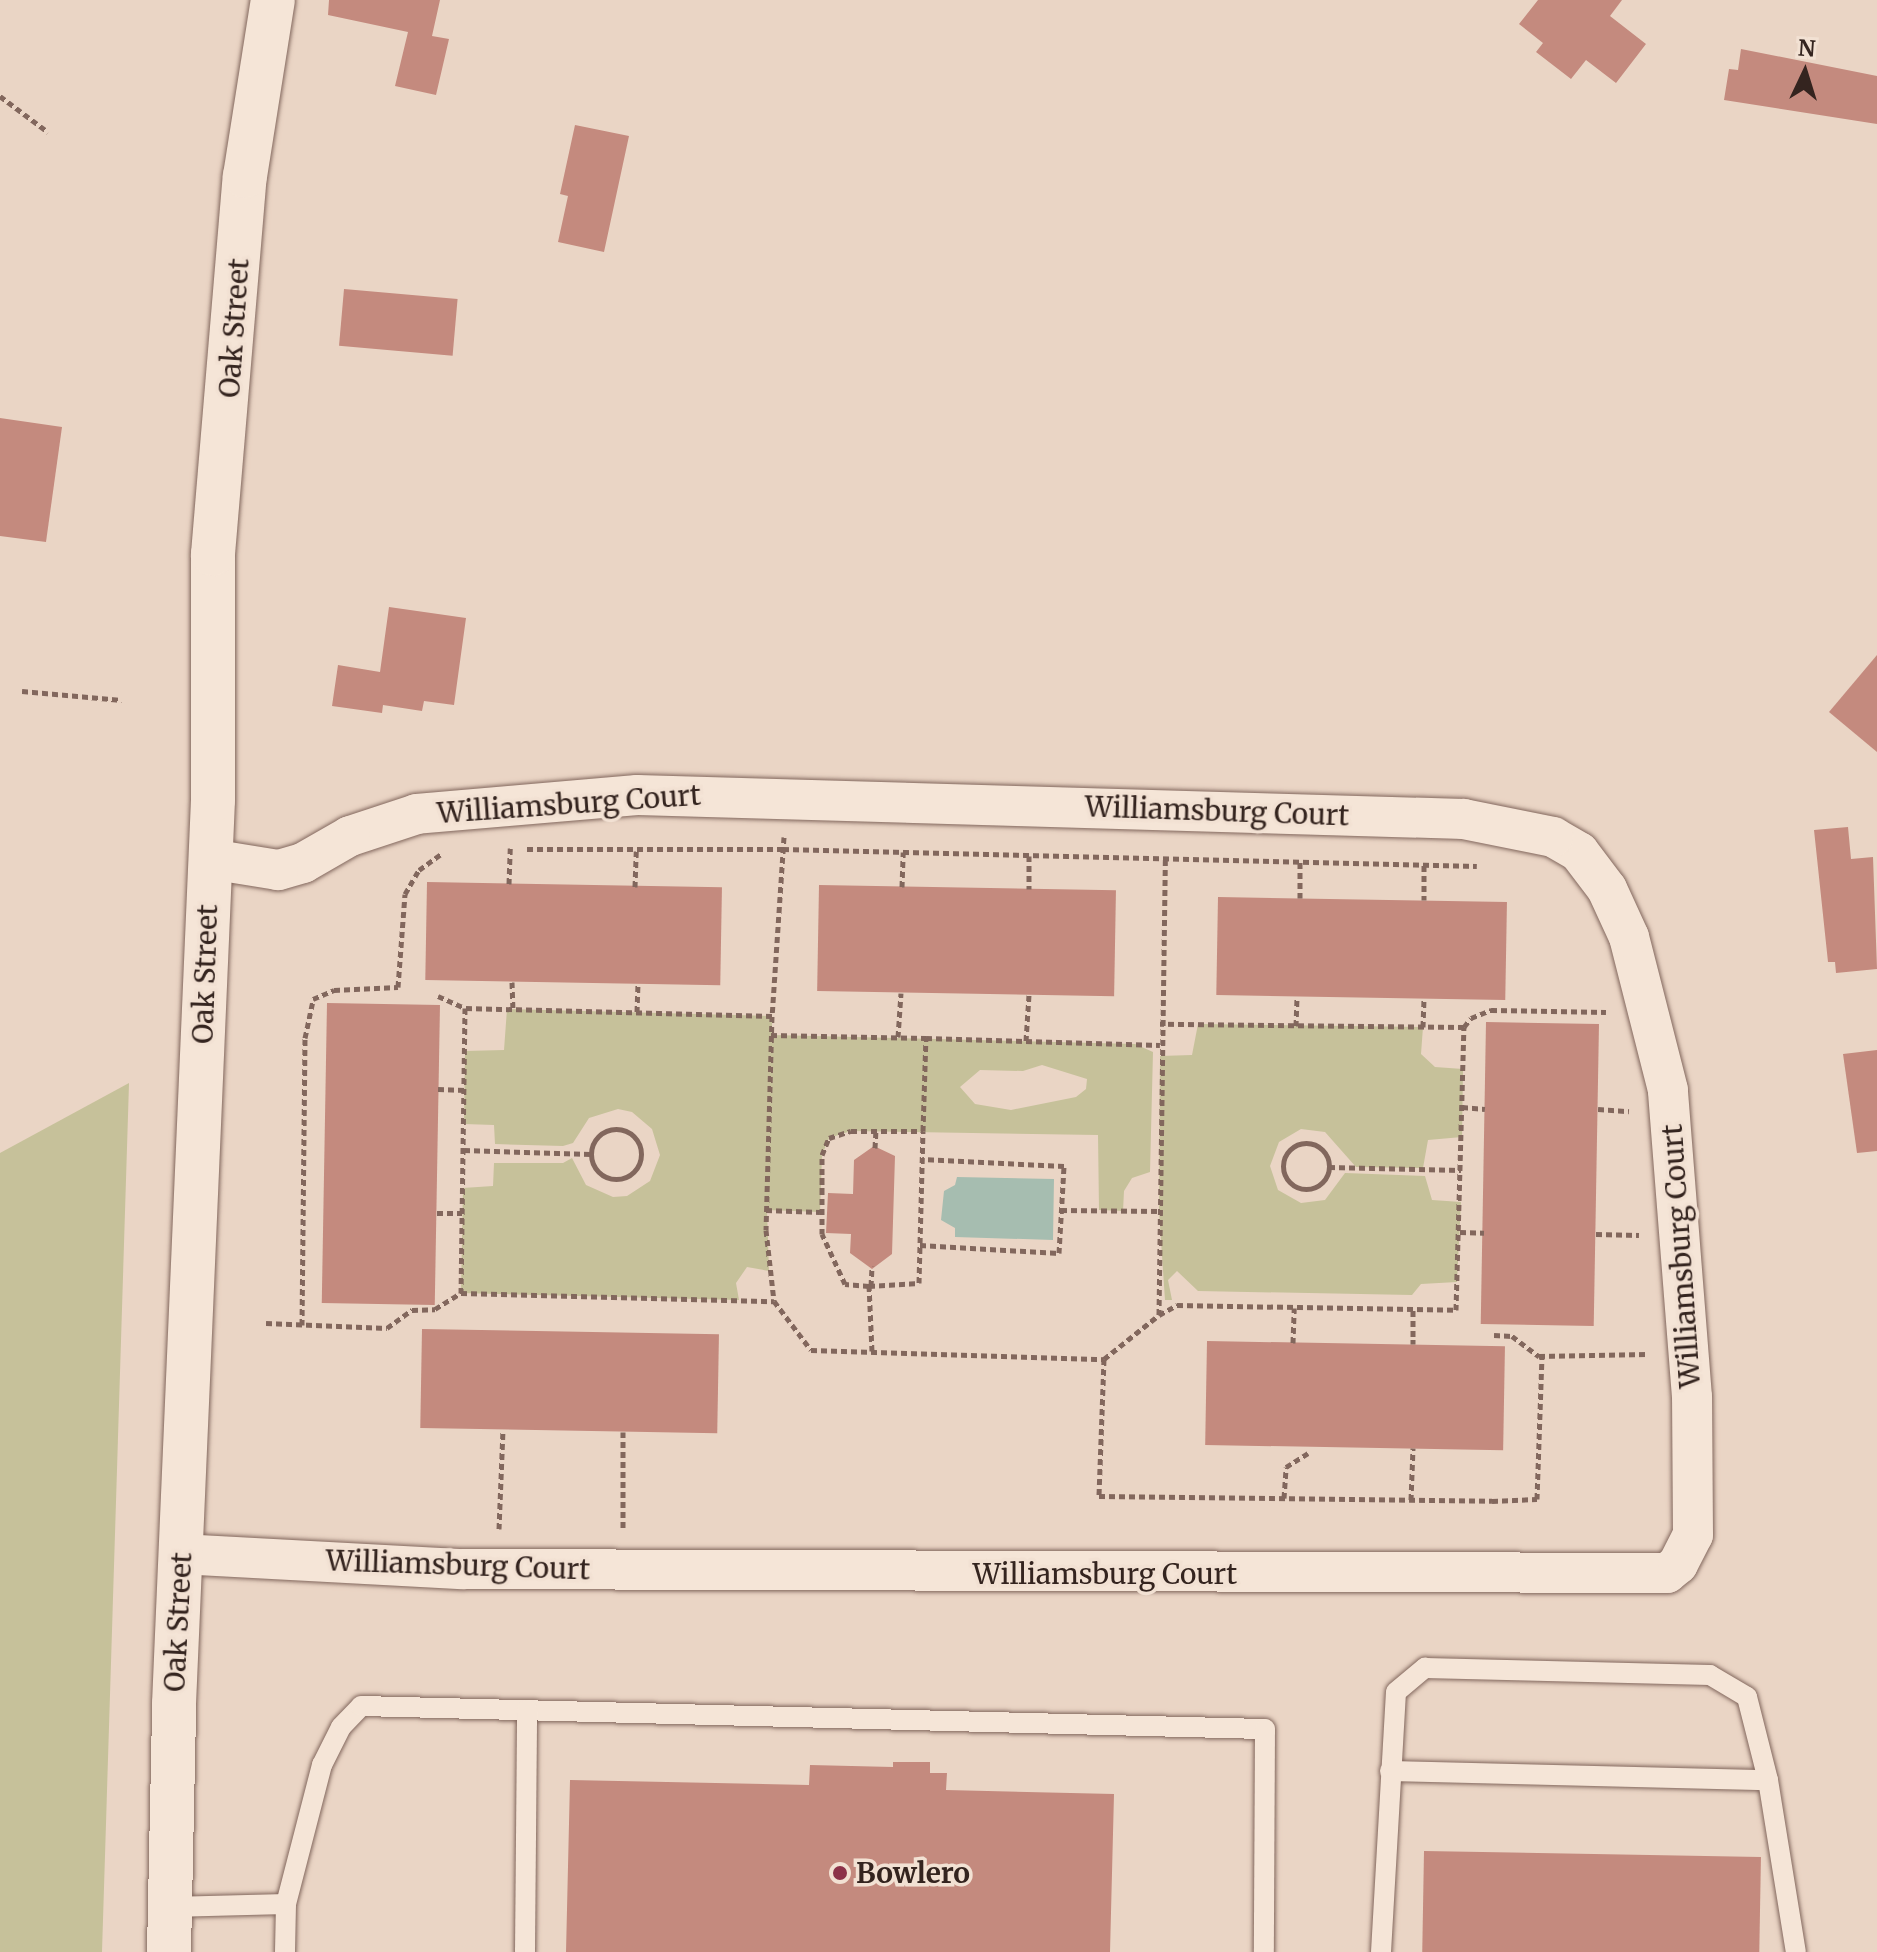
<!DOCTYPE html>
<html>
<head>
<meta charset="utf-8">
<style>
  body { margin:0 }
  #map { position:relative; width:1877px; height:1952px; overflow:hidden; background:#ead5c5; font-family:Merriweather,serif }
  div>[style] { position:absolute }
  .green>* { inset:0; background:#c6c19a }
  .water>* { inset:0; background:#a6bdb0 }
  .building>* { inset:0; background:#c48a7e; transform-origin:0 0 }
  .path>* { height:5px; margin-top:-2.5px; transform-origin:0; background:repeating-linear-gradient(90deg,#82675d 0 6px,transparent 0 10px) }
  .path>.ring { margin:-2.5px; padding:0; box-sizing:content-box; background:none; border:5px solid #82675d; border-radius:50% }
  .roads { filter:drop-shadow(0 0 2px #82675d) drop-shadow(0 0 2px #82675d) }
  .lane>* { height:20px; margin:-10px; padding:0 10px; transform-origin:10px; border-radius:10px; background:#f5e5d7 }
  .street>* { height:40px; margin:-20px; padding:0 20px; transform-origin:20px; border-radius:20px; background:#f5e5d7 }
  .secondary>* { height:44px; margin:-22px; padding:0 22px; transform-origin:22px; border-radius:22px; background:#f5e5d7 }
  .dots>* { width:22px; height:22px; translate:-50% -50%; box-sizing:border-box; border:4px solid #f2e1d3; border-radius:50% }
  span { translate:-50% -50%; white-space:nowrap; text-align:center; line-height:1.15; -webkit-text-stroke:7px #f2e1d3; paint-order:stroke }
  .street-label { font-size:28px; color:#34241f }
  .poi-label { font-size:28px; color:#34241f; font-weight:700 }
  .left { translate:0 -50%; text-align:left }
  .north { position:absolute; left:1765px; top:32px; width:80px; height:80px; -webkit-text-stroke:6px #f2e1d3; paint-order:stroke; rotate:4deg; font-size:22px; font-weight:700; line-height:32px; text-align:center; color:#34241f }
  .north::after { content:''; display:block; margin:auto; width:28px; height:36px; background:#34241f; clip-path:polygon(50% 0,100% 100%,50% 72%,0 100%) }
</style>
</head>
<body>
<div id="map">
  <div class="green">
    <i style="clip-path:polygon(evenodd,507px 1009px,772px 1016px,772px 1035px,1135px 1044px,1153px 1052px,1150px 1172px,1132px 1178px,1124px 1191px,1123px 1211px,1099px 1210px,1098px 1135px,851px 1131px,829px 1138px,822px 1155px,820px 1212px,767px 1210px,769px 1271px,747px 1267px,736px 1283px,739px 1300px,461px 1293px,463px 1188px,493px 1186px,494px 1163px,563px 1163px,572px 1158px,586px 1185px,613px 1197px,627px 1196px,650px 1181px,660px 1155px,652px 1129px,632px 1112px,618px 1109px,589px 1118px,573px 1143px,563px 1146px,495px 1144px,494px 1125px,464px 1124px,465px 1051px,504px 1050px,507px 1009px,1042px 1065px,1087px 1079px,1086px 1089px,1076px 1097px,1011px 1110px,975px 1104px,960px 1087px,980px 1070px,1023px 1071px,1042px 1065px)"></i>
    <i style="clip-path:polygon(1198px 1024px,1423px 1027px,1421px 1054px,1435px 1067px,1463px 1069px,1462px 1137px,1428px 1140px,1423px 1168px,1356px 1167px,1325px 1132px,1301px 1129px,1279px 1142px,1270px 1166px,1278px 1190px,1301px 1203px,1325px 1200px,1345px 1173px,1425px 1176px,1432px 1200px,1461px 1202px,1457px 1282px,1421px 1284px,1412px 1295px,1198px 1291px,1177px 1271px,1168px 1280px,1172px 1300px,1165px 1300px,1159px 1211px,1160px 1056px,1192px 1055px)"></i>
    <i style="clip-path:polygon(129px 1083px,102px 1952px,0 1952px,0 1153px)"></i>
  </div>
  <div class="water">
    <i style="clip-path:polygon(957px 1177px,1054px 1179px,1053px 1240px,955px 1237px,955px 1228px,941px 1220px,944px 1191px,955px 1185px)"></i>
  </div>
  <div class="building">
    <i style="clip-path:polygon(329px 0,440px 0,432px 36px,449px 39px,436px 95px,395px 86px,408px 32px,328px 15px)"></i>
    <i style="clip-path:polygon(1538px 0,1622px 0,1610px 16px,1646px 44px,1616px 83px,1586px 60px,1571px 79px,1536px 52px,1543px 43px,1519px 24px)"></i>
    <i style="clip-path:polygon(1741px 49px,1877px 76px,1877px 124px,1724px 100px,1729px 69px,1738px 70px)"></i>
    <i style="clip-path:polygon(575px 125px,629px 136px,604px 252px,558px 242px,568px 196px,560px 194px)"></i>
    <i style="left:344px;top:289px;width:114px;height:57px;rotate:5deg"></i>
    <i style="clip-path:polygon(0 418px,62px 427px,46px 542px,0 536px)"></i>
    <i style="clip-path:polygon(389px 607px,466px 618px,454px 705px,424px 701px,422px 711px,383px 705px,382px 713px,332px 706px,338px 665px,380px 672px)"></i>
    <i style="clip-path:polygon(1877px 655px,1877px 752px,1829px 712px)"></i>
    <i style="clip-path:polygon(1848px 827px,1851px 859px,1873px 857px,1877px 969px,1836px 973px,1835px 962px,1828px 962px,1814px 830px)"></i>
    <i style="left:427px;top:882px;width:295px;height:98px;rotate:1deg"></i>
    <i style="left:819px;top:885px;width:297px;height:106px;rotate:1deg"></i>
    <i style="left:1218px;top:897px;width:289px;height:98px;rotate:1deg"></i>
    <i style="left:327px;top:1003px;width:113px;height:300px;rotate:1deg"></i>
    <i style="left:1486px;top:1022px;width:113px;height:302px;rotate:1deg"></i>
    <i style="clip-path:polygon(1877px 1050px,1877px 1151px,1857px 1153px,1843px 1054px)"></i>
    <i style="clip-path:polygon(874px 1146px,895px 1156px,892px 1254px,872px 1269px,850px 1253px,851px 1234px,826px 1233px,828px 1193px,853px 1194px,854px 1160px)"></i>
    <i style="left:422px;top:1329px;width:297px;height:99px;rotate:1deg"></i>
    <i style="left:1207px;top:1341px;width:298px;height:104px;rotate:1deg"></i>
    <i style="clip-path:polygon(893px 1762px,930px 1762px,930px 1773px,947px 1773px,946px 1790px,1114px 1794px,1110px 1952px,566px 1952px,570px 1780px,809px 1785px,810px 1765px,893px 1767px)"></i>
    <i style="left:1424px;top:1851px;width:337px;height:101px;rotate:1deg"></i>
  </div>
  <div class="path">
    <i style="left:0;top:96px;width:60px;rotate:36.9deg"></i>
    <i style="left:22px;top:691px;width:100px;rotate:5.1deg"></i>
    <i style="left:784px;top:837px;width:179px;rotate:93.8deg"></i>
    <i style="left:772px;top:1016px;width:307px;rotate:-178.5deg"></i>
    <i style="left:465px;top:1008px;width:285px;rotate:90.8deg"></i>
    <i style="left:461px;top:1293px;width:313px;rotate:1.5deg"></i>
    <i style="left:774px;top:1301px;width:61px;rotate:52.9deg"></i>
    <i style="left:811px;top:1350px;width:293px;rotate:1.8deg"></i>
    <i style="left:1104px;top:1359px;width:70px;rotate:-38.7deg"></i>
    <i style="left:1159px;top:1315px;width:458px;rotate:-89.2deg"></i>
    <i style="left:527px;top:849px;width:256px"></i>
    <i style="left:783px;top:849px;width:694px;rotate:1.4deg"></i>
    <i style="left:1029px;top:856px;width:33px;rotate:90deg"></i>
    <i style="left:1424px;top:865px;width:35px;rotate:90deg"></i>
    <i style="left:509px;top:884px;width:36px;rotate:-88deg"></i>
    <i style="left:635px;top:887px;width:36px;rotate:-88deg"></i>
    <i style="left:902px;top:887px;width:35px;rotate:-88deg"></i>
    <i style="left:1300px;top:898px;width:36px;rotate:-90deg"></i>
    <i style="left:512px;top:982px;width:28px;rotate:88deg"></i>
    <i style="left:438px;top:996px;width:30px;rotate:24deg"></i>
    <i style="left:637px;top:1012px;width:28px;rotate:-88deg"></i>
    <i style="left:772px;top:1016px;width:214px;rotate:91.6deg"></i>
    <i style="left:766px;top:1230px;width:71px;rotate:83.6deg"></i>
    <i style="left:1296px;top:1026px;width:29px;rotate:-88deg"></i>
    <i style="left:1423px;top:1027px;width:28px;rotate:-88deg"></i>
    <i style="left:1464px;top:1027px;width:11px;rotate:-52deg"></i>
    <i style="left:1471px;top:1018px;width:22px;rotate:-22deg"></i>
    <i style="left:1491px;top:1010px;width:115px;rotate:1deg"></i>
    <i style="left:771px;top:1035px;width:155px;rotate:1.1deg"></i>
    <i style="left:898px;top:1037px;width:44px;rotate:-86.1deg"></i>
    <i style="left:1026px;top:1041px;width:46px;rotate:-86.3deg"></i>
    <i style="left:438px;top:1089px;width:27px;rotate:2deg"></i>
    <i style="left:1462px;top:1107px;width:23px;rotate:5deg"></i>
    <i style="left:1598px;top:1109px;width:31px;rotate:4deg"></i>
    <i class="ring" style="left:591px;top:1129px;width:45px;height:45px"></i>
    <i class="ring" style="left:1283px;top:1143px;width:41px;height:41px"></i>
    <i style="left:875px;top:1148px;width:18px;rotate:-87deg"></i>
    <i style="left:464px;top:1150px;width:127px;rotate:1.8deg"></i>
    <i style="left:1329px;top:1167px;width:132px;rotate:1.3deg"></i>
    <i style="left:766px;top:1210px;width:54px;rotate:2.1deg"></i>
    <i style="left:1061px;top:1210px;width:98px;rotate:0.6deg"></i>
    <i style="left:437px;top:1213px;width:25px"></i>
    <i style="left:1460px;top:1232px;width:24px;rotate:2deg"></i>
    <i style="left:1596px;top:1234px;width:43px;rotate:1.3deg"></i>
    <i style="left:920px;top:1245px;width:139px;rotate:3.3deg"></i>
    <i style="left:1059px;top:1253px;width:87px;rotate:-86.7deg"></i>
    <i style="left:1064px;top:1166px;width:142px;rotate:-177.2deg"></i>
    <i style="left:869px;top:1286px;width:50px;rotate:-3.4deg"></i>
    <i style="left:919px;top:1283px;width:152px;rotate:-88.5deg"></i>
    <i style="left:871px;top:1286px;width:20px;rotate:-87deg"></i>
    <i style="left:1413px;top:1310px;width:34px;rotate:90deg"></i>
    <i style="left:1159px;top:1315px;width:21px;rotate:-29deg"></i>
    <i style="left:1177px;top:1305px;width:279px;rotate:1deg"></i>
    <i style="left:1456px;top:1310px;width:283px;rotate:-88.4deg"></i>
    <i style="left:1464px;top:1027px;width:304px;rotate:-179.4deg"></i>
    <i style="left:266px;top:1323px;width:121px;rotate:2.4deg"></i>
    <i style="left:387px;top:1328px;width:31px;rotate:-36deg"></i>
    <i style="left:412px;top:1310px;width:23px;rotate:-2deg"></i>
    <i style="left:435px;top:1309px;width:31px;rotate:-32deg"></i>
    <i style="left:302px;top:1325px;width:287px;rotate:-89.4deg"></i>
    <i style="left:305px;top:1038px;width:40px;rotate:-78deg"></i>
    <i style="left:313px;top:999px;width:23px;rotate:-23deg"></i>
    <i style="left:334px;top:990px;width:64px;rotate:-2.7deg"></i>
    <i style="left:398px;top:987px;width:93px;rotate:-85.7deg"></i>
    <i style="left:405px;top:894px;width:28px;rotate:-60deg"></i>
    <i style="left:419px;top:870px;width:29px;rotate:-36deg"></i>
    <i style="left:1494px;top:1335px;width:18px;rotate:3deg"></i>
    <i style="left:1512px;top:1336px;width:34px;rotate:37deg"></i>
    <i style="left:1539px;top:1356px;width:108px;rotate:-1.1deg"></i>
    <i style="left:1293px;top:1343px;width:35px;rotate:-88deg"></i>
    <i style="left:872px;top:1351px;width:65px;rotate:-92.6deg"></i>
    <i style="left:869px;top:1286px;width:24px;rotate:-175deg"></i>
    <i style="left:845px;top:1284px;width:55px;rotate:-114.7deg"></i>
    <i style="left:822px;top:1234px;width:79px;rotate:-90deg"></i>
    <i style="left:822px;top:1155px;width:18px;rotate:-68deg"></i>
    <i style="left:829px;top:1138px;width:23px;rotate:-18deg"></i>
    <i style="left:851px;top:1131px;width:72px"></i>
    <i style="left:923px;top:1131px;width:93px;rotate:-88.2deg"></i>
    <i style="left:926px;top:1038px;width:234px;rotate:1.7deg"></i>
    <i style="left:1104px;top:1359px;width:137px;rotate:92.1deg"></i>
    <i style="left:1099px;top:1496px;width:393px;rotate:0.7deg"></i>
    <i style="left:1492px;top:1501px;width:45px;rotate:-2.5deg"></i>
    <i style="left:1537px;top:1499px;width:143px;rotate:-88deg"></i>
    <i style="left:623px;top:1432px;width:99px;rotate:90deg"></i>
    <i style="left:1284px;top:1498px;width:31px;rotate:-86deg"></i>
    <i style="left:1286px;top:1467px;width:26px;rotate:-32deg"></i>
    <i style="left:1411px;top:1500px;width:52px;rotate:-87.8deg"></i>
    <i style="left:499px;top:1529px;width:99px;rotate:-87.7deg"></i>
  </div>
  <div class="roads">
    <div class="lane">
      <i style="left:1390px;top:1771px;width:378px;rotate:1.4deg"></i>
      <i style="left:170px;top:1907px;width:116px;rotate:-1.5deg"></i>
      <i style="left:286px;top:1904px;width:144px;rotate:-75.5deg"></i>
      <i style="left:322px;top:1765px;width:42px;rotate:-63.4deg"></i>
      <i style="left:341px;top:1727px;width:29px;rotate:-46deg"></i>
      <i style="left:361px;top:1706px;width:904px;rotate:1.46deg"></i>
      <i style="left:1265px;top:1729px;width:223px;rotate:90.3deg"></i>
      <i style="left:285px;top:1952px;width:48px;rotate:-88.8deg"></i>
      <i style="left:525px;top:1952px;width:242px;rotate:-89.5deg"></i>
      <i style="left:1381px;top:1952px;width:260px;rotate:-86.7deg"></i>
      <i style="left:1396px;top:1692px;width:38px;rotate:-40deg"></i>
      <i style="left:1425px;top:1668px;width:285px;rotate:1.4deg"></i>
      <i style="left:1710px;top:1675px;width:43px;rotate:30.7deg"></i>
      <i style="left:1747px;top:1697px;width:86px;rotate:75.8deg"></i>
      <i style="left:1768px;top:1780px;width:174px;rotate:80.8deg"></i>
    </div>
    <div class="street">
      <i style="left:181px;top:1554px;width:281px;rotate:3.1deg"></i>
      <i style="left:462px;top:1569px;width:1205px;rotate:0.19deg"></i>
      <i style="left:1667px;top:1573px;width:14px;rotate:-39deg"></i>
      <i style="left:1678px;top:1564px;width:33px;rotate:-63deg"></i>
      <i style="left:1693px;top:1535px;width:138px;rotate:-90.4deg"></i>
      <i style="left:1692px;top:1397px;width:308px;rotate:-94.5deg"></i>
      <i style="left:1668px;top:1090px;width:158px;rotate:-104.3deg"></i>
      <i style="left:1629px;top:937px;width:53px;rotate:-114.6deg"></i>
      <i style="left:1607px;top:889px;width:46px;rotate:-127.1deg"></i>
      <i style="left:1579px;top:852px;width:30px;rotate:-150deg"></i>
      <i style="left:1553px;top:837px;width:91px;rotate:-168.6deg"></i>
      <i style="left:1464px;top:819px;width:827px;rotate:-178.34deg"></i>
      <i style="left:637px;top:795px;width:221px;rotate:175.1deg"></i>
      <i style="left:417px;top:814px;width:71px;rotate:161.8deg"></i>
      <i style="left:350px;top:836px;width:54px;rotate:150.1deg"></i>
      <i style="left:303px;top:863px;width:26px;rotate:164deg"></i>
      <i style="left:278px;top:870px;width:69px;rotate:-170.8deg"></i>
    </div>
    <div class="secondary">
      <i style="left:169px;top:1952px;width:248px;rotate:-88.8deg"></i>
      <i style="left:174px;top:1704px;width:905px;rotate:-87.53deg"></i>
      <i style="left:213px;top:800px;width:246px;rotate:-90deg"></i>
      <i style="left:213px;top:554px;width:379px;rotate:-85.2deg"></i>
      <i style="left:245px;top:176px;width:178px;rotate:-81deg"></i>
    </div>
  </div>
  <div class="dots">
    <i style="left:840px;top:1873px;background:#8c3249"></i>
  </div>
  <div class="street-label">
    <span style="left:234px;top:328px;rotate:-86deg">Oak Street</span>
    <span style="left:569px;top:804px;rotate:-4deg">Williamsburg Court</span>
    <span style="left:1217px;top:811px;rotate:2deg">Williamsburg Court</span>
    <span style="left:205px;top:974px;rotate:-88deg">Oak Street</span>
    <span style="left:1681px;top:1256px;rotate:-94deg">Williamsburg Court</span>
    <span style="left:458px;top:1565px;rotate:2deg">Williamsburg Court</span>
    <span style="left:1105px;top:1574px">Williamsburg Court</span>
    <span style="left:178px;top:1622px;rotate:-87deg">Oak Street</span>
  </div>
  <div class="poi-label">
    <span class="left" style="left:856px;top:1873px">Bowlero</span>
  </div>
  <div class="north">N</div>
</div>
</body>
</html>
